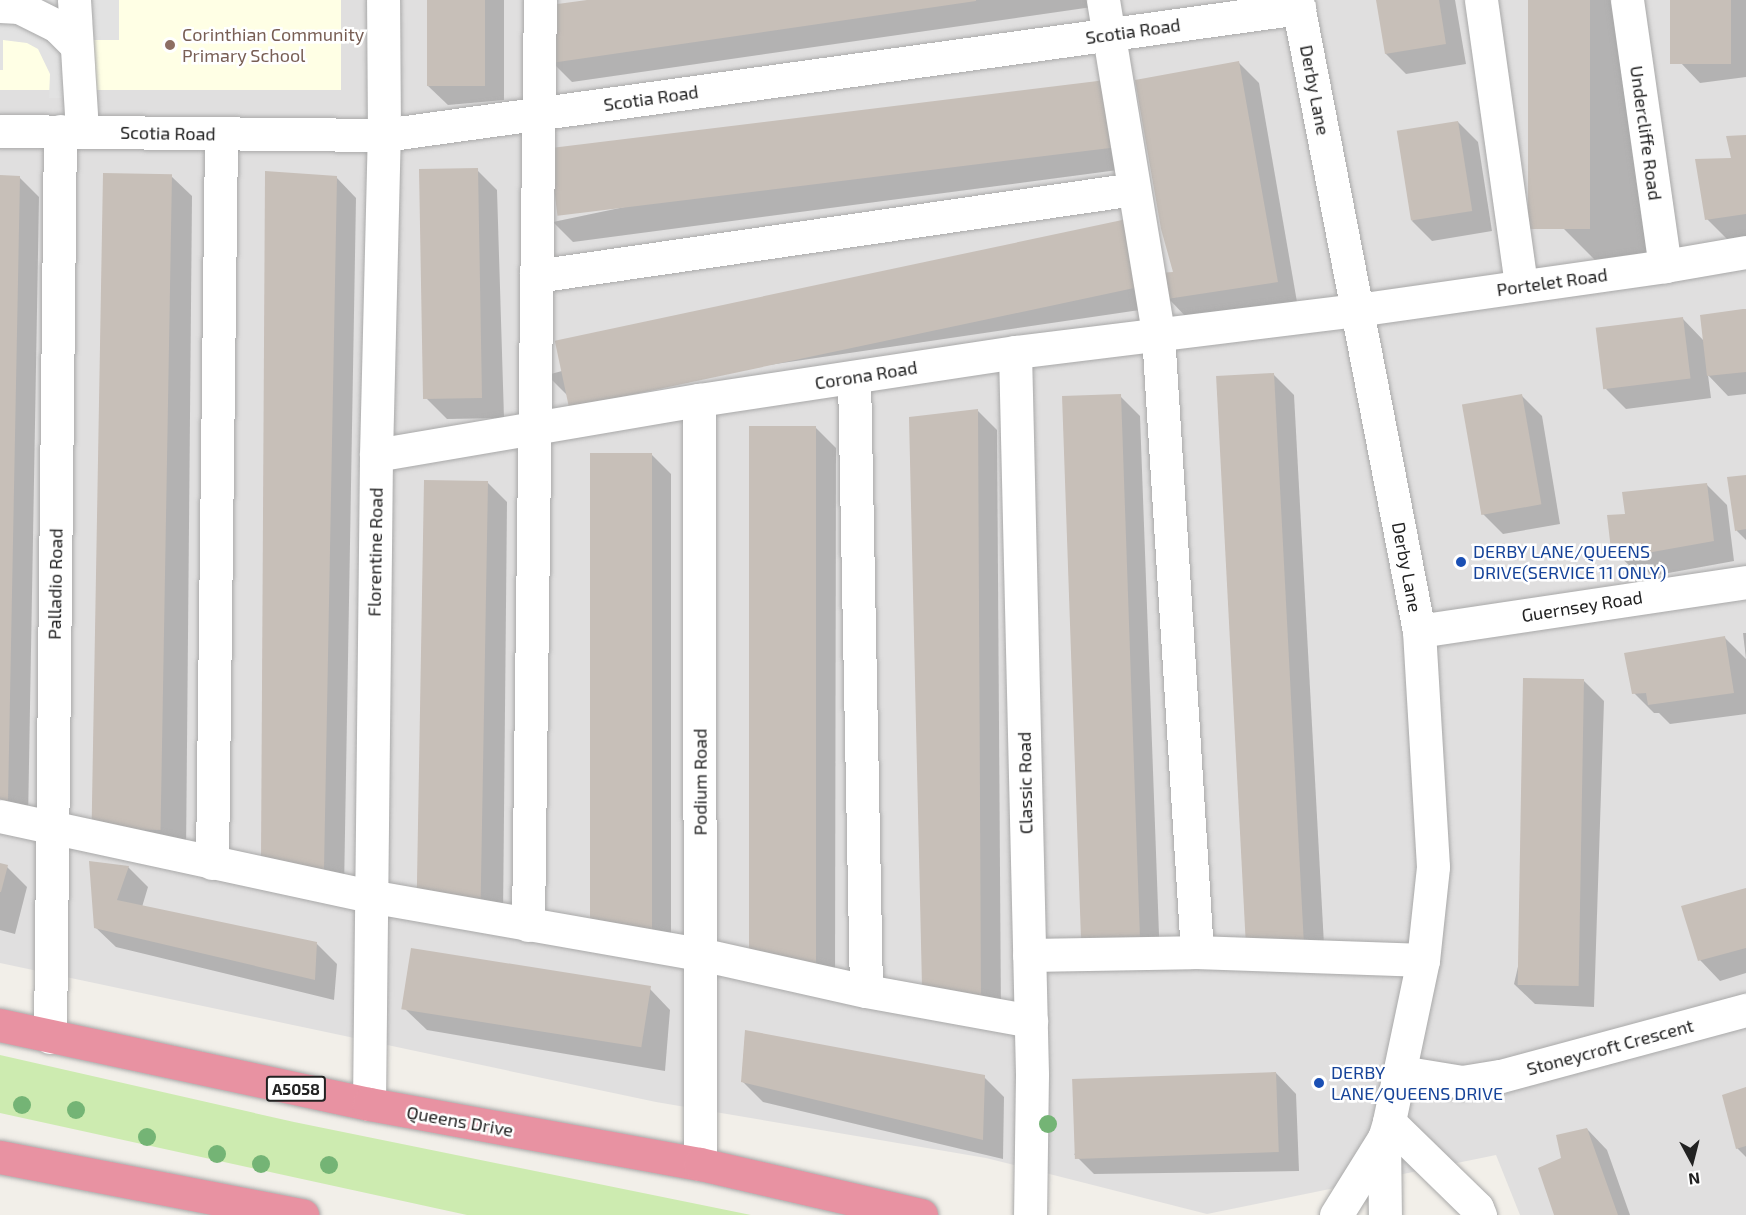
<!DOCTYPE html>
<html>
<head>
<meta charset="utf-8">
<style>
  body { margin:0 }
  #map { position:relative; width:1746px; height:1215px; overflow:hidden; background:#f2efe9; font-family:"Exo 2",sans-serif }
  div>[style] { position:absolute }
  .residential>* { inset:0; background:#e0dfdf }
  .education>* { inset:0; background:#ffffe5; transform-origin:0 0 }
  .grass>* { inset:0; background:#cdebb0 }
  .parking>* { inset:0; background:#e2e2e2 }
  .shadow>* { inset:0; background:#0003 }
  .building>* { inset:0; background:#c7bfb8; transform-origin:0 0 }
  .roads { filter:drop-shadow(0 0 2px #a9a9a9) drop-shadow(0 0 2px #a9a9a9) }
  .minor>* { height:33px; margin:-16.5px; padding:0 16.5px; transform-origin:16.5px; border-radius:16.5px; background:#fff }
  .highway>* { height:33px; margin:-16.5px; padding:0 16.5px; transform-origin:16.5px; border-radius:16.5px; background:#e892a2 }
  .trees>* { width:18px; height:18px; margin:-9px; border-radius:50%; background:#74b475 }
  .dots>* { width:16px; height:16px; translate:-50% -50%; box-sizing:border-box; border:3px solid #fff; border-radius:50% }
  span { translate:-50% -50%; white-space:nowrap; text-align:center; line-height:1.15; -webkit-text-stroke:5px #fff; paint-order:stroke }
  .shield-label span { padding:2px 4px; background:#fff; border:2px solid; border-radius:4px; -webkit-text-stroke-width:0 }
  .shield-label { font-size:16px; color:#222; font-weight:700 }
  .street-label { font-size:18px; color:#222 }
  .education-label { font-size:18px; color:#785e54 }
  .left { translate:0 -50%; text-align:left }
  .transit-label { font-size:18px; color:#164399 }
  .north { position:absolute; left:1662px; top:1131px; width:60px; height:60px; -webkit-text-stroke:4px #fff; paint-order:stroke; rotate:173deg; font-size:16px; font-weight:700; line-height:24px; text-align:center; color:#222 }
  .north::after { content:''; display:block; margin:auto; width:21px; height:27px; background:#222; clip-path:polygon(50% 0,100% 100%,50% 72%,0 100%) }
</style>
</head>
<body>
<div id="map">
  <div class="residential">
    <i style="clip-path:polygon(0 0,1746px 0,1746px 1215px,1520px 1215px,1496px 1155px,1207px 1214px,986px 1158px,656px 1102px,0 963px)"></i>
  </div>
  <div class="education">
    <i style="left:0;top:0;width:341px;height:90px"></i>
  </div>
  <div class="grass">
    <i style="clip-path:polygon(0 1055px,294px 1122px,751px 1215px,467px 1215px,0 1113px)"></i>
  </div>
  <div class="parking">
    <i style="clip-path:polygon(0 0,119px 0,119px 40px,86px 40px,80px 98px,49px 98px,50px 74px,38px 49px,27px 43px,3px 40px,3px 70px,0 70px)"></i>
  </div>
  <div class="shadow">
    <i style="clip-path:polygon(428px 0,504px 0,504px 100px,448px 105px,427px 85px)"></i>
    <i style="clip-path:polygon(597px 0,1098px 0,1099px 6px,572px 82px,552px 62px)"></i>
    <i style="clip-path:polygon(1377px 0,1455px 0,1466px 64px,1406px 74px,1386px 54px)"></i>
    <i style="clip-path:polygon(1529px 0,1621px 0,1657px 254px,1598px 263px,1561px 226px)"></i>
    <i style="clip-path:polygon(1672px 0,1746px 0,1746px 77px,1700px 83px,1680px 62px)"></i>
    <i style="clip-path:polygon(1239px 63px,1259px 83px,1297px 302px,1188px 319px,1168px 298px)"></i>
    <i style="clip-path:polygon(1125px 102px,1133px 168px,573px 242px,553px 222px)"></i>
    <i style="clip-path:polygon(1458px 122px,1478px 142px,1492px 231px,1432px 241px,1412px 221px)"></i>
    <i style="clip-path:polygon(1746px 137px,1746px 237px,1727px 239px,1707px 219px)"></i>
    <i style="clip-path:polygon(477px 170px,497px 190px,504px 418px,447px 419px,427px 399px)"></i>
    <i style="clip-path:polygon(171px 176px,192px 196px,186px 856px,115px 849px)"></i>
    <i style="clip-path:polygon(0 177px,19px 177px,39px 197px,28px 821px,0 814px)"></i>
    <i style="clip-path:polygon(336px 177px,356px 198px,344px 890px,283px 879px)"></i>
    <i style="clip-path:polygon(1127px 220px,1160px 307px,567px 395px,547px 375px)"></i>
    <i style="clip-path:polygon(1746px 311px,1746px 394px,1728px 396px,1708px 375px,1711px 398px,1626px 409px,1606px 389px,1683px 319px,1704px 341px)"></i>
    <i style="clip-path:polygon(1274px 375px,1294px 395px,1325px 963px,1269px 966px)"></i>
    <i style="clip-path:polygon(1120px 396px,1140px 416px,1160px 962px,1104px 965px)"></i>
    <i style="clip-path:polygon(1522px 396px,1542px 416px,1560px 524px,1503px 534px,1482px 513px)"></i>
    <i style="clip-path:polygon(977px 410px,997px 430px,1001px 1018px,923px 987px)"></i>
    <i style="clip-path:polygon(816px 428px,836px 448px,835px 987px,755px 952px)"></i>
    <i style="clip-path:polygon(651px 454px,671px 474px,671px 954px,610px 945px)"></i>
    <i style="clip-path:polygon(1746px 476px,1746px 540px,1737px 531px,1729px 479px)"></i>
    <i style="clip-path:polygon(487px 482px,507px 502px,503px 919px,442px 912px)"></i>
    <i style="clip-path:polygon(1707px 485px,1727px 505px,1734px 561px,1652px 576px,1644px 568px,1633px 569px,1612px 549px,1626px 515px)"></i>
    <i style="clip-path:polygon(1743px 633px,1746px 633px,1746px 659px)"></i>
    <i style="clip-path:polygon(1725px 638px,1746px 659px,1746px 714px,1670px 724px,1659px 713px,1654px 713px,1634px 693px)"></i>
    <i style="clip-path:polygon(1584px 681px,1604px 701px,1594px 1007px,1535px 1004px,1514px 984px)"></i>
    <i style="clip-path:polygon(0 865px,7px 867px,27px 887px,15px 934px,0 930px)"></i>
    <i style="clip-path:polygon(128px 867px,148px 887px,142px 907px,317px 944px,337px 964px,334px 1000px,116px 947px,95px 927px)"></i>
    <i style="clip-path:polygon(1746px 890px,1746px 973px,1720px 981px,1700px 960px)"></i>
    <i style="clip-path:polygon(650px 989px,670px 1010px,665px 1071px,427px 1030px,406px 1010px)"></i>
    <i style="clip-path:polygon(1276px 1073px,1296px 1094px,1299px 1171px,1094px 1174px,1074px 1154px)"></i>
    <i style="clip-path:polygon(984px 1077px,1004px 1097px,1003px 1159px,763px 1102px,742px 1081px)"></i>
    <i style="clip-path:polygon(1746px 1088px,1746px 1157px,1737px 1148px)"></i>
    <i style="clip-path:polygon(1587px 1129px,1607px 1150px,1630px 1215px,1555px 1215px)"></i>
  </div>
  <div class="building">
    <i style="left:427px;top:0;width:58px;height:86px"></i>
    <i style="clip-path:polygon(587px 0,976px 0,976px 1px,551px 63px,543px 6px)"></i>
    <i style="clip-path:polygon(1376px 0,1439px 0,1446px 44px,1385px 54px)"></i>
    <i style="left:1528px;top:0;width:62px;height:229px"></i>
    <i style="left:1670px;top:0;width:61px;height:64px"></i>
    <i style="clip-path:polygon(1239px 61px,1278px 282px,1167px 299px,1159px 273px,1173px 272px,1161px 229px,1135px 80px)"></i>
    <i style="left:1106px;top:80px;width:68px;height:561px;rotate:83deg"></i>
    <i style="left:1458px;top:121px;width:91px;height:62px;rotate:81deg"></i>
    <i style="clip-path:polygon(1746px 135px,1746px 214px,1705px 220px,1695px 159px,1731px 158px,1726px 136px)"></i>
    <i style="left:478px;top:168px;width:230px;height:59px;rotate:89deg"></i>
    <i style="clip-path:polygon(265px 171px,337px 176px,324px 870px,261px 859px)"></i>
    <i style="left:103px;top:173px;width:69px;height:656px;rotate:1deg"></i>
    <i style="clip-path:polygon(0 175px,20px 176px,8px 802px,0 800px)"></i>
    <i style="left:1127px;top:219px;width:69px;height:585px;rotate:78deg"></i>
    <i style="clip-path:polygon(1743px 309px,1746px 309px,1746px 372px,1707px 376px,1700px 315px)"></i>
    <i style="left:1683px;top:317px;width:62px;height:88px;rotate:83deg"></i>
    <i style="left:1274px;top:373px;width:572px;height:58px;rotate:87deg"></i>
    <i style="left:1121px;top:394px;width:549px;height:59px;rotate:88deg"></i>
    <i style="left:1522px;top:394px;width:112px;height:61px;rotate:80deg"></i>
    <i style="clip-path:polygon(978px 409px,981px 999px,922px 987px,909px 417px)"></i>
    <i style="left:816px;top:426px;width:542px;height:67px;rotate:90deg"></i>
    <i style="left:652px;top:453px;width:481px;height:62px;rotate:90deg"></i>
    <i style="clip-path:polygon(1746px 475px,1746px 529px,1735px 531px,1727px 477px)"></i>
    <i style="left:488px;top:481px;width:419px;height:64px;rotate:91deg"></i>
    <i style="clip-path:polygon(1707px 483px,1714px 541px,1630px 556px,1629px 548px,1611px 550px,1607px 515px,1625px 514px,1622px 492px)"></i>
    <i style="clip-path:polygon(1725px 636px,1734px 693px,1648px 705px,1646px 693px,1632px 694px,1624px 653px)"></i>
    <i style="left:1523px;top:678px;width:61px;height:307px;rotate:1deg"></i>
    <i style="clip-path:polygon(89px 861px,129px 866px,117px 900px,317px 942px,315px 980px,94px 928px)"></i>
    <i style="clip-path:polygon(0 863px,8px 865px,1px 892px,0 892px)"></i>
    <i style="clip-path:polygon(1746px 888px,1746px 948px,1698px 961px,1681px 906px)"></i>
    <i style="left:411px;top:948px;width:243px;height:62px;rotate:9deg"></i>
    <i style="clip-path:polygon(745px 1030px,985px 1075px,983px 1140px,741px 1082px)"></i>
    <i style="left:1276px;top:1072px;width:80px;height:204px;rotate:88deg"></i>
    <i style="clip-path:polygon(1746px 1087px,1746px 1146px,1736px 1149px,1722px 1095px)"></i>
    <i style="clip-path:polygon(1587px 1128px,1618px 1215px,1554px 1215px,1538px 1168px,1561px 1158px,1556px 1135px)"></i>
  </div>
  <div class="roads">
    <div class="minor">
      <i style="left:74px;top:0;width:132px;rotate:86.5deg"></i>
      <i style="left:1103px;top:0;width:338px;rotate:80.6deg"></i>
      <i style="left:1158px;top:334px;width:619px;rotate:86.39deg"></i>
      <i style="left:1297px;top:0;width:643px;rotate:79.06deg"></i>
      <i style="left:1419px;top:631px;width:236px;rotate:86.6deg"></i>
      <i style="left:1433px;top:867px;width:94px;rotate:96.1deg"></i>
      <i style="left:1423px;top:960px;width:166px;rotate:101.9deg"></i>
      <i style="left:1389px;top:1122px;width:17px;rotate:107deg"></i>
      <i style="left:1384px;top:1138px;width:91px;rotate:121.9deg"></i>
      <i style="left:1481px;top:0;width:289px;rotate:82deg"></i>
      <i style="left:1627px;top:0;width:269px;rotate:81.9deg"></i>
      <i style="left:0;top:6px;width:19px;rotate:3deg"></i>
      <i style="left:19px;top:7px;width:42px;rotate:26.6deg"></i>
      <i style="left:57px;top:26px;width:27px;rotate:45deg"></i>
      <i style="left:0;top:131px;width:384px;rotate:0.6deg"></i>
      <i style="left:384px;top:135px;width:924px;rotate:-7.9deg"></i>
      <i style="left:536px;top:276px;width:604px;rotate:-8.28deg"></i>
      <i style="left:1015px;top:352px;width:723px;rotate:88.65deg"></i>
      <i style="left:1032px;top:1075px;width:140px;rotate:90.8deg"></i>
      <i style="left:854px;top:377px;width:614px;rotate:88.88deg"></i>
      <i style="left:699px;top:400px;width:764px;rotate:89.93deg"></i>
      <i style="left:376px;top:455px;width:328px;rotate:-9.7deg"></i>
      <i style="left:699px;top:400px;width:320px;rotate:-8.6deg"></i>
      <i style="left:1015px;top:352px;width:345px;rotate:-7deg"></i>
      <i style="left:1357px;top:310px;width:311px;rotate:-8.1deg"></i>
      <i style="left:1665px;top:266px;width:82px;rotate:-9.8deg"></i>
      <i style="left:1419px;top:631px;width:331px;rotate:-8.5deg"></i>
      <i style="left:0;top:816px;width:379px;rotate:12.2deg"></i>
      <i style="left:370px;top:896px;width:335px;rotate:10deg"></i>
      <i style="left:700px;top:954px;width:170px;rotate:12.6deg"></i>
      <i style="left:866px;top:991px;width:168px;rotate:10.3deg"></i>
      <i style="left:212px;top:863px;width:729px;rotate:-89.29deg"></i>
      <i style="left:528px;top:925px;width:925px;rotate:-89.26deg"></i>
      <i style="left:1029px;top:955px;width:168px;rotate:-1deg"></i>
      <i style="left:1197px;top:952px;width:226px;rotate:2deg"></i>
      <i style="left:50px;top:1037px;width:906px;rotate:-89.37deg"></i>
      <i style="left:1401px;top:1072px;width:62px;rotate:9.3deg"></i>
      <i style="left:1462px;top:1082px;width:39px;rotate:-9deg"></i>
      <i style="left:1501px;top:1076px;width:254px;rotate:-15.1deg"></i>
      <i style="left:369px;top:1104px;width:649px;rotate:-89.38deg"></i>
      <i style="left:376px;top:455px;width:320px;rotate:-88.6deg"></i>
      <i style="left:384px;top:135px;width:135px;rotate:-90.4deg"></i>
      <i style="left:1389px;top:1122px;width:123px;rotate:44.3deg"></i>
      <i style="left:1477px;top:1208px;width:8px;rotate:67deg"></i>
      <i style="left:1384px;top:1138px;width:77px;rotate:89.3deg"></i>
    </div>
    <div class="highway">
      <i style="left:0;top:1025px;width:377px;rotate:12.1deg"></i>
      <i style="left:369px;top:1104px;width:336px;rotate:10.3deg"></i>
      <i style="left:700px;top:1164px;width:227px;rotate:13deg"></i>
      <i style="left:0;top:1157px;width:308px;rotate:10.9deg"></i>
    </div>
  </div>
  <div class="trees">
    <i style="left:22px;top:1105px"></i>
    <i style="left:76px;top:1110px"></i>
    <i style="left:1048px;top:1124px"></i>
    <i style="left:147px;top:1137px"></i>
    <i style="left:217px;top:1154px"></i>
    <i style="left:261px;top:1164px"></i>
    <i style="left:329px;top:1165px"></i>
  </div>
  <div class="dots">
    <i style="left:170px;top:45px;background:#8d6e63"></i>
    <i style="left:1461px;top:562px;background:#1a4fb4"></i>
    <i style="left:1319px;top:1083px;background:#1a4fb4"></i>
  </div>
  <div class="shield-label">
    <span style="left:296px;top:1089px">A5058</span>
  </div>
  <div class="street-label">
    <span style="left:1133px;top:31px;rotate:-8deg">Scotia Road</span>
    <span style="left:1315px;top:90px;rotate:79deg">Derby Lane</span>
    <span style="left:651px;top:98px;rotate:-8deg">Scotia Road</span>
    <span style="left:168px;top:133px;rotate:1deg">Scotia Road</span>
    <span style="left:1646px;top:133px;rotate:82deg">Undercliffe Road</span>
    <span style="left:1552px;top:282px;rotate:-8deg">Portelet Road</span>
    <span style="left:866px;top:375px;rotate:-9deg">Corona Road</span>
    <span style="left:375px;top:552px;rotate:-89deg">Florentine Road</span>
    <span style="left:1407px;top:567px;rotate:79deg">Derby Lane</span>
    <span style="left:55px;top:584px;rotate:-89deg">Palladio Road</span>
    <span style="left:1582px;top:606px;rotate:-9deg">Guernsey Road</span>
    <span style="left:700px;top:782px;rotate:-90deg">Podium Road</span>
    <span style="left:1025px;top:783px;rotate:-91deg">Classic Road</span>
    <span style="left:1610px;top:1047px;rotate:-15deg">Stoneycroft Crescent</span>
    <span style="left:460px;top:1121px;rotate:10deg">Queens Drive</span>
  </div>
  <div class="education-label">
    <span class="left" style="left:182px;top:45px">Corinthian Community<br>Primary School</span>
  </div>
  <div class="transit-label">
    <span class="left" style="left:1473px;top:562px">DERBY LANE/QUEENS<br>DRIVE(SERVICE 11 ONLY)</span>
    <span class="left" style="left:1331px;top:1083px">DERBY<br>LANE/QUEENS DRIVE</span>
  </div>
  <div class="north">N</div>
</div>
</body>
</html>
